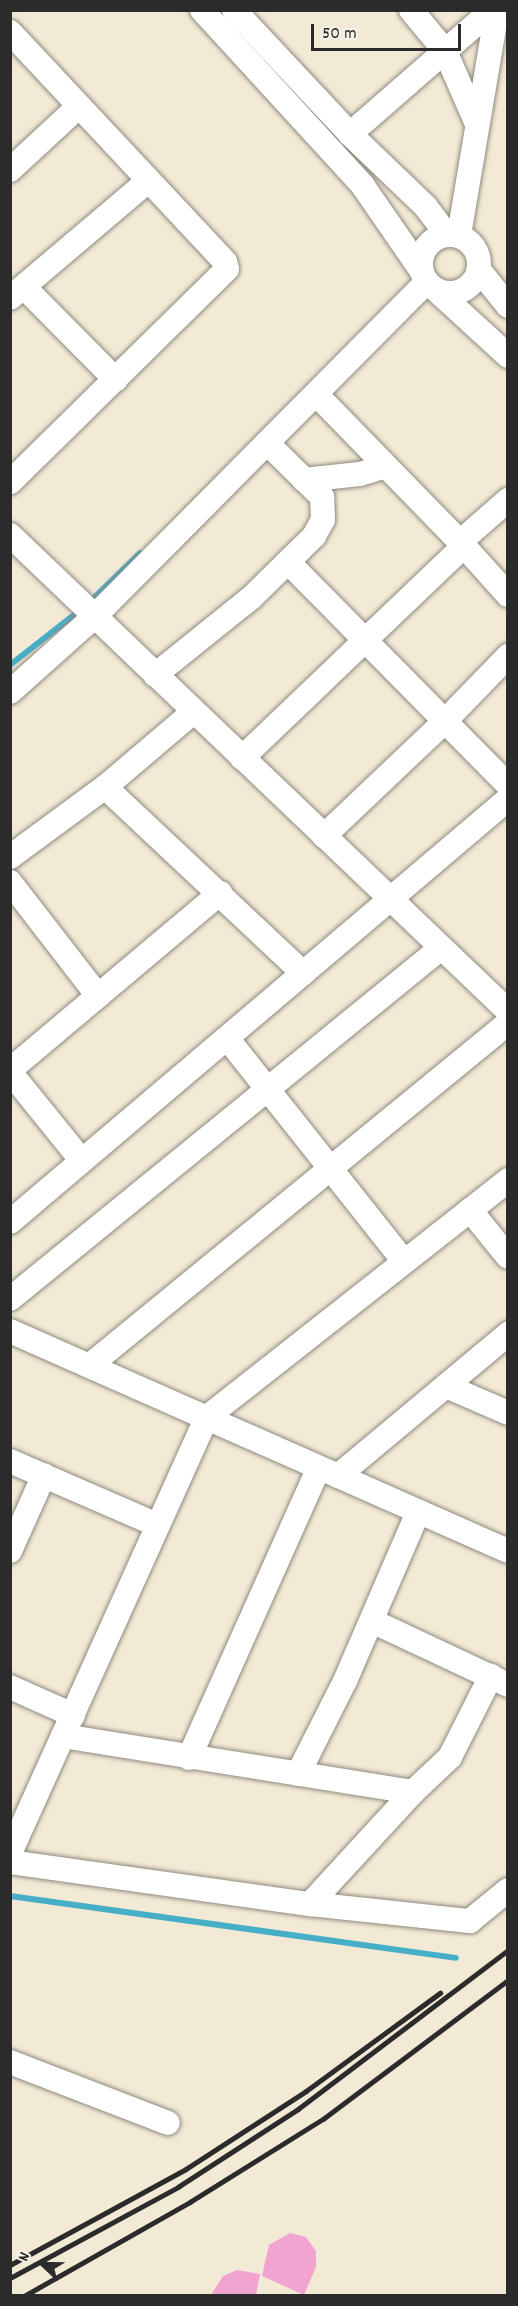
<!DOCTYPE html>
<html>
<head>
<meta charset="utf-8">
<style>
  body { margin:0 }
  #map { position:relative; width:518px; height:2306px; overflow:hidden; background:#f3ead5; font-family:Dekko,sans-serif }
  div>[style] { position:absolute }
  .stream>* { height:6px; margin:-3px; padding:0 3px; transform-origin:3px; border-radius:3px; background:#47aec7 }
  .building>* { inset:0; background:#f1a4cf }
  .roads { filter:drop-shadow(0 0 2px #8f8a80) drop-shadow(0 0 2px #8f8a80) }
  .minor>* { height:24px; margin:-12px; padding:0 12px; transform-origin:12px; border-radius:12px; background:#fff }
  .minor>.ring { margin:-12px; padding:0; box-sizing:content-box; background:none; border:24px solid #fff; border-radius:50% }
  .rail>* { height:4.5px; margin:-2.25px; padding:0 2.25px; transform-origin:2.25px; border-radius:2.25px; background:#2b2b2b }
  span { translate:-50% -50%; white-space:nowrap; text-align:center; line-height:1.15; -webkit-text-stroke:6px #f7f3e8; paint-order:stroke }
  .frame { position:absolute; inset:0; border:12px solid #2b2b2b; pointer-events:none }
  .north { position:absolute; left:12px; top:2234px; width:60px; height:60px; -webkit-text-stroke:4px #f7f3e8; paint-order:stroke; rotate:292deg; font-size:16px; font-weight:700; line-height:24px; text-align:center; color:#2b2b2b }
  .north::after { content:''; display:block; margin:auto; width:21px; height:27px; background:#2b2b2b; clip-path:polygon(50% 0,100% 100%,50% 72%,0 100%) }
  .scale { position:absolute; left:311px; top:24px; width:150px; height:27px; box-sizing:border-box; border:3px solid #2b2b2b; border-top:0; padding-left:8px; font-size:18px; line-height:21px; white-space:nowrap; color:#2b2b2b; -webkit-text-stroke:4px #f7f3e8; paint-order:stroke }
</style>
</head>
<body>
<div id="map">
  <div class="stream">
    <i style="left:93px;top:599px;width:66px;rotate:-44.4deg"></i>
    <i style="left:10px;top:665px;width:83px;rotate:-38.1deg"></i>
    <i style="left:10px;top:1896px;width:450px;rotate:7.9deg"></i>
  </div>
  <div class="building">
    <i style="clip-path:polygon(290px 2233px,306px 2237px,316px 2251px,316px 2267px,304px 2295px,262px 2276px,269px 2245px)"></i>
    <i style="clip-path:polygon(237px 2270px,260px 2274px,256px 2295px,211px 2295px,223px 2276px)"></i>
  </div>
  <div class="roads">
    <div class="minor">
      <i style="left:202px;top:10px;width:239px;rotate:47.5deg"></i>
      <i style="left:363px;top:186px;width:102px;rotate:55.4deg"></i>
      <i style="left:234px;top:10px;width:170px;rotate:46.9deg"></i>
      <i style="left:350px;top:134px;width:105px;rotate:43.8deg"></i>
      <i style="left:426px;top:207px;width:35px;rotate:53deg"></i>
      <i style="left:411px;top:10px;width:53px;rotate:50.3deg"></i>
      <i style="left:445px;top:51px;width:77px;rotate:66.4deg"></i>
      <i style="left:10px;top:32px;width:315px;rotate:46.9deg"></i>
      <i style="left:225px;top:262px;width:7px;rotate:74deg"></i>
      <i style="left:227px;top:269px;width:304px;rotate:135.5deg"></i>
      <i style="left:350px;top:134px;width:189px;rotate:-41.1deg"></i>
      <i style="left:10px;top:170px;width:94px;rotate:-42.8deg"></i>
      <i class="ring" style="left:421px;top:235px;width:34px;height:34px"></i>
      <i style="left:459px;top:235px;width:228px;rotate:-80.4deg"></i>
      <i style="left:479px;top:270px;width:46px;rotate:51.1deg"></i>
      <i style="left:25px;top:288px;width:129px;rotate:45.3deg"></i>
      <i style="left:436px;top:290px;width:98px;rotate:42.5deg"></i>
      <i style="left:10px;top:298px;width:181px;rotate:-40.3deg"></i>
      <i style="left:316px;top:394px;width:212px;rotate:45.8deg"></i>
      <i style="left:304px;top:480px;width:56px;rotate:-6.1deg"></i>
      <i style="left:360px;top:474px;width:27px;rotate:-17deg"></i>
      <i style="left:10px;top:535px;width:689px;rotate:43.71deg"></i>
      <i style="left:460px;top:542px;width:64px;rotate:-41.2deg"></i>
      <i style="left:288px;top:562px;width:313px;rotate:45.4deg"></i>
      <i style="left:155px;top:675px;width:124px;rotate:-38.8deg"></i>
      <i style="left:252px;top:597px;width:87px;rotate:-44.5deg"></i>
      <i style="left:314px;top:536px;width:18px;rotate:-61deg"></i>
      <i style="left:323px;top:520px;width:23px;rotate:-92deg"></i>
      <i style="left:322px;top:497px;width:76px;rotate:-135.5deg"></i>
      <i style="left:10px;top:692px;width:113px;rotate:-41.8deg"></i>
      <i style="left:94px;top:617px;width:472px;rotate:-45.2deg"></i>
      <i style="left:242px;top:758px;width:307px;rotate:-43.7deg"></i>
      <i style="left:464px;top:546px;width:66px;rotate:48.1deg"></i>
      <i style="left:105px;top:787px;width:272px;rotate:43.2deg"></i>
      <i style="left:324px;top:836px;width:167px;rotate:-43.5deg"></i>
      <i style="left:445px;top:721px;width:91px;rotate:-45.9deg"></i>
      <i style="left:10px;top:857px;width:118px;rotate:-36.4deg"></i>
      <i style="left:105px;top:787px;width:116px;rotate:-40.4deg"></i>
      <i style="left:10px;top:882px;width:144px;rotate:52.3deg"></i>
      <i style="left:227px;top:1038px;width:285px;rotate:51.6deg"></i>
      <i style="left:10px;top:1070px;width:275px;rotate:-40.1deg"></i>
      <i style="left:10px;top:1072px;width:114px;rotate:51deg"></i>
      <i style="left:470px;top:1210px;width:60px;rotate:51deg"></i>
      <i style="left:10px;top:1222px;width:653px;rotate:-40.34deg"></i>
      <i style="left:10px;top:1299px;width:556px;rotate:-39.16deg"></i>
      <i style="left:10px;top:1331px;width:544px;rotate:23.83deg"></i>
      <i style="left:89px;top:1366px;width:541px;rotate:-39.3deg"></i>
      <i style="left:446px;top:1386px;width:68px;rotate:23.5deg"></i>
      <i style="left:10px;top:1461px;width:160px;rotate:23.5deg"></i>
      <i style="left:338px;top:1476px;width:222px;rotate:-39.9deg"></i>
      <i style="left:10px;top:1551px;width:83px;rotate:-65.9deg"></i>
      <i style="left:372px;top:1621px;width:150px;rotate:25.2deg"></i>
      <i style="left:10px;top:1687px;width:69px;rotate:24deg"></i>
      <i style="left:63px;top:1736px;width:354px;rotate:9.1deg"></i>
      <i style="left:189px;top:1758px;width:318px;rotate:-65.9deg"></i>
      <i style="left:298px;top:1774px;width:104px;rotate:-63.2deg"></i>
      <i style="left:345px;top:1681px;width:184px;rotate:-66.6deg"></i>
      <i style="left:10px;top:1853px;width:477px;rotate:-65.7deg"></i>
      <i style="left:206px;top:1418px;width:385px;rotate:-38.2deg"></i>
      <i style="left:10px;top:1862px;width:303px;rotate:8deg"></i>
      <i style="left:310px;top:1904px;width:161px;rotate:6.1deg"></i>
      <i style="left:470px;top:1921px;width:49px;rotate:-39.2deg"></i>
      <i style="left:310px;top:1904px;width:152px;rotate:-47.4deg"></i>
      <i style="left:413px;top:1792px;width:51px;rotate:-43.4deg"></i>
      <i style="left:450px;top:1757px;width:91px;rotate:-63.2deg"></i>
      <i style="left:10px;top:2062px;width:169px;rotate:21.1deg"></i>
    </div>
  </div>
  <div class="rail">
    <i style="left:10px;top:2265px;width:200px;rotate:-28.6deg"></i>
    <i style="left:186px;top:2169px;width:143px;rotate:-33deg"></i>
    <i style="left:306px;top:2091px;width:166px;rotate:-36.2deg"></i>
    <i style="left:10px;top:2278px;width:191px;rotate:-28.4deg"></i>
    <i style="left:178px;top:2187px;width:143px;rotate:-33deg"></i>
    <i style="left:298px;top:2109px;width:263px;rotate:-37.1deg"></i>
    <i style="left:24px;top:2296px;width:191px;rotate:-29.5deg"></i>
    <i style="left:190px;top:2202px;width:157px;rotate:-32deg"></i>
    <i style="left:323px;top:2119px;width:231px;rotate:-36.9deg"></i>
  </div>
  <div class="frame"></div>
  <div class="north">N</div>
  <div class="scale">50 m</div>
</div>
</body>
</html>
